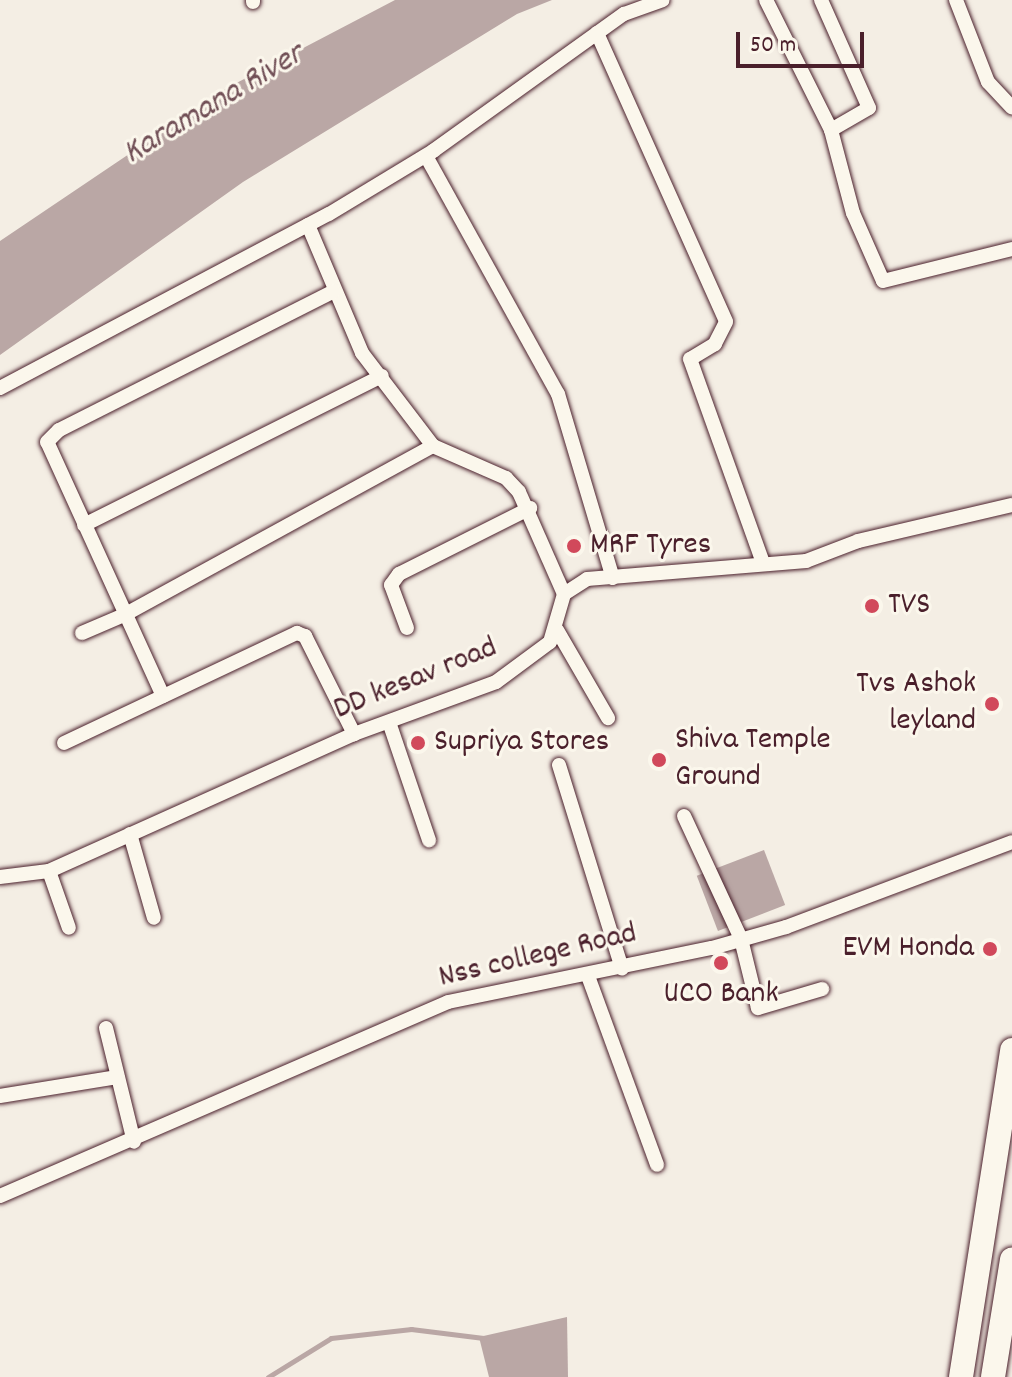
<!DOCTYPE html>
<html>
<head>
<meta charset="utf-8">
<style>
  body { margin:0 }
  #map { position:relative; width:1012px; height:1377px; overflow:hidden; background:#f4eee4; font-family:Dekko,sans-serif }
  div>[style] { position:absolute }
  .water>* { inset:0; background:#baa7a5; transform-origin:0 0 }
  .stream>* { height:5px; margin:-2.5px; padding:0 2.5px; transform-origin:2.5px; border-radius:2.5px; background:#baa7a5 }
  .roads { filter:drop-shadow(0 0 2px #4a1f2b) drop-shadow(0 0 2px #4a1f2b) }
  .minor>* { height:14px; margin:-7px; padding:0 7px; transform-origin:7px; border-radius:7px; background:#fbf7ec }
  .primary>* { height:24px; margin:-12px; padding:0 12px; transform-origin:12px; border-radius:12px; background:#fbf7ec }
  .dots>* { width:22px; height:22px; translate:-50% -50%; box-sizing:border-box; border:4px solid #fbf7ec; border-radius:50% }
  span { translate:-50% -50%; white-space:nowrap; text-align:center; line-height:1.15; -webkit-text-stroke:6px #fbf7ec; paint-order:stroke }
  .poi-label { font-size:32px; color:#4a1f2b }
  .left { translate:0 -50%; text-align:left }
  .right { translate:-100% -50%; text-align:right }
  .street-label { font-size:32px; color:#4a1f2b }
  .water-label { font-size:34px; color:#714f56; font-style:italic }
  .scale { position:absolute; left:736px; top:32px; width:128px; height:36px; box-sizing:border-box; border:4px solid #4a1f2b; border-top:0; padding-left:10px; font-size:24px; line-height:28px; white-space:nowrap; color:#4a1f2b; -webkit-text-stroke:6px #fbf7ec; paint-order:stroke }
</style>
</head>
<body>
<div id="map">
  <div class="water">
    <i style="clip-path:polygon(395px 0,552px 0,517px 14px,243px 182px,0 355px,0 241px,227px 88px)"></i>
    <i style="left:764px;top:850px;width:59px;height:72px;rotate:69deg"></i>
    <i style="clip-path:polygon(567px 1317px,568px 1377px,489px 1377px,479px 1337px)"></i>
  </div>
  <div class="stream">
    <i style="left:268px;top:1377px;width:74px;rotate:-31.8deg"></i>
    <i style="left:331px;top:1338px;width:81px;rotate:-6.4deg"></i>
    <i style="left:411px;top:1329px;width:73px;rotate:7.1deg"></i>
  </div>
  <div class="roads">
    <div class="minor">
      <i style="left:253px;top:0;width:2px;rotate:90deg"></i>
      <i style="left:766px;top:0;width:145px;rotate:63.4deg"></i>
      <i style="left:831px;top:130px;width:86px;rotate:75.2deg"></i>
      <i style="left:853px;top:213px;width:74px;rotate:66.2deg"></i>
      <i style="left:883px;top:281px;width:133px;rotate:-13.9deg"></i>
      <i style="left:821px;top:0;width:118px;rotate:66deg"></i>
      <i style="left:869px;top:108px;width:44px;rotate:149.9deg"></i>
      <i style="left:956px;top:0;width:88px;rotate:68.7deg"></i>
      <i style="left:988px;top:82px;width:35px;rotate:47deg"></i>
      <i style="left:597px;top:33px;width:316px;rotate:65.9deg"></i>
      <i style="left:726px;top:322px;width:25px;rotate:117deg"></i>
      <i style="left:715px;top:344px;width:29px;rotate:149deg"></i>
      <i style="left:690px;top:359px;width:217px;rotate:70.3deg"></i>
      <i style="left:426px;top:156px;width:272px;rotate:61deg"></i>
      <i style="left:558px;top:394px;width:192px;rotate:73.4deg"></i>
      <i style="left:308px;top:225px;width:139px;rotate:67.1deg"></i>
      <i style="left:362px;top:353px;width:117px;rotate:52.6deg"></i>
      <i style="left:433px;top:446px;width:80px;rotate:23.7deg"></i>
      <i style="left:506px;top:478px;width:19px;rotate:47deg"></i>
      <i style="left:519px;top:492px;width:111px;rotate:66.2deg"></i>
      <i style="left:0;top:388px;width:372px;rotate:-27.9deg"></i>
      <i style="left:329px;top:214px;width:122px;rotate:-31.2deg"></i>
      <i style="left:433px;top:151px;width:235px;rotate:-35.7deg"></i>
      <i style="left:624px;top:14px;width:41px;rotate:-19.7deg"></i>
      <i style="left:84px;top:525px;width:333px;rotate:-26.6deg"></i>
      <i style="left:407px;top:628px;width:46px;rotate:-110.4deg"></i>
      <i style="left:391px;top:585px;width:14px;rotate:-54deg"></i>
      <i style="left:399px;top:574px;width:147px;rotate:-26.7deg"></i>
      <i style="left:557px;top:630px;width:102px;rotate:59.9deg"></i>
      <i style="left:82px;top:633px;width:46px;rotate:-23.2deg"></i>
      <i style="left:124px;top:615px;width:352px;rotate:-28.7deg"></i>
      <i style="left:163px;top:696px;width:279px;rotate:-114.5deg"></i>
      <i style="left:47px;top:442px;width:17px;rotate:-45deg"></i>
      <i style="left:59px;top:430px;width:308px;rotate:-26.8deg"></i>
      <i style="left:389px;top:722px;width:125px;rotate:71.3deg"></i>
      <i style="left:64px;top:743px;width:258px;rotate:-25.3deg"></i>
      <i style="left:297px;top:633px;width:9px;rotate:21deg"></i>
      <i style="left:305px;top:636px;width:110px;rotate:63.4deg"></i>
      <i style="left:559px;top:765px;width:213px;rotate:72.8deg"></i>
      <i style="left:684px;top:816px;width:136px;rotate:65.1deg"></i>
      <i style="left:741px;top:939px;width:71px;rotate:76.2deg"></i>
      <i style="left:758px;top:1008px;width:67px;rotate:-16.5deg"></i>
      <i style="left:130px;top:834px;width:87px;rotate:74.1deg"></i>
      <i style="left:49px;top:871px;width:60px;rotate:70.7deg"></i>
      <i style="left:0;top:877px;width:49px;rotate:-7deg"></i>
      <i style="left:49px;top:871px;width:334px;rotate:-24.2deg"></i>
      <i style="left:354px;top:734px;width:151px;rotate:-20.1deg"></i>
      <i style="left:496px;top:682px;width:67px;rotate:-36.5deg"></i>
      <i style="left:550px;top:642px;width:50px;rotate:-73.7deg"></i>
      <i style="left:564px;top:594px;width:27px;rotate:-33deg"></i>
      <i style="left:587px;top:579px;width:220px;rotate:-4.7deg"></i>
      <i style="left:806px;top:561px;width:56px;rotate:-21deg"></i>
      <i style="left:858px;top:541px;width:158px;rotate:-13.2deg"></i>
      <i style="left:588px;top:976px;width:201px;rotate:69.9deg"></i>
      <i style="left:106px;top:1028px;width:117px;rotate:76.2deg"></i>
      <i style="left:0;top:1096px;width:119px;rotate:-9.2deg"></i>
      <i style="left:0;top:1196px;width:488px;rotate:-23.4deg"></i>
      <i style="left:448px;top:1002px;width:269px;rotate:-11.6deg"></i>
      <i style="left:712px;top:948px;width:77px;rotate:-15.8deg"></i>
      <i style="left:786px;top:927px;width:241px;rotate:-20.6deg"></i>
    </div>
    <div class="primary">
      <i style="left:961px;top:1377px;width:331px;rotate:-81.1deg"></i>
      <i style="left:993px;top:1377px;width:119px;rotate:-80.8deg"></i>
    </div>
  </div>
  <div class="dots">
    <i style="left:574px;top:546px;background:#d1495b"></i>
    <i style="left:872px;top:606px;background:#d1495b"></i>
    <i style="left:992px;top:704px;background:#d1495b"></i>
    <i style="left:418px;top:743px;background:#d1495b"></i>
    <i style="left:659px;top:760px;background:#d1495b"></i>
    <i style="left:990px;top:949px;background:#d1495b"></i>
    <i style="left:721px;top:963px;background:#d1495b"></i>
  </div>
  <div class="poi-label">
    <span class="left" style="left:590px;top:546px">MRF Tyres</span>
    <span class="left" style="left:888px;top:606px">TVS</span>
    <span class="right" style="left:976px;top:704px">Tvs Ashok<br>leyland</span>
    <span class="left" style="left:675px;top:760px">Shiva Temple<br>Ground</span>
    <span class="left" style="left:434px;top:743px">Supriya Stores</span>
    <span class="right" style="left:974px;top:949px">EVM Honda</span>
    <span style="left:721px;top:995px">UCO Bank</span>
  </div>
  <div class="street-label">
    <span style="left:416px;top:680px;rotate:-22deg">DD kesav road</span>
    <span style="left:538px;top:957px;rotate:-13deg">Nss college Road</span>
  </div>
  <div class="water-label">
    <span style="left:214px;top:105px;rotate:-31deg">Karamana River</span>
  </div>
  <div class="scale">50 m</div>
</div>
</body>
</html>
